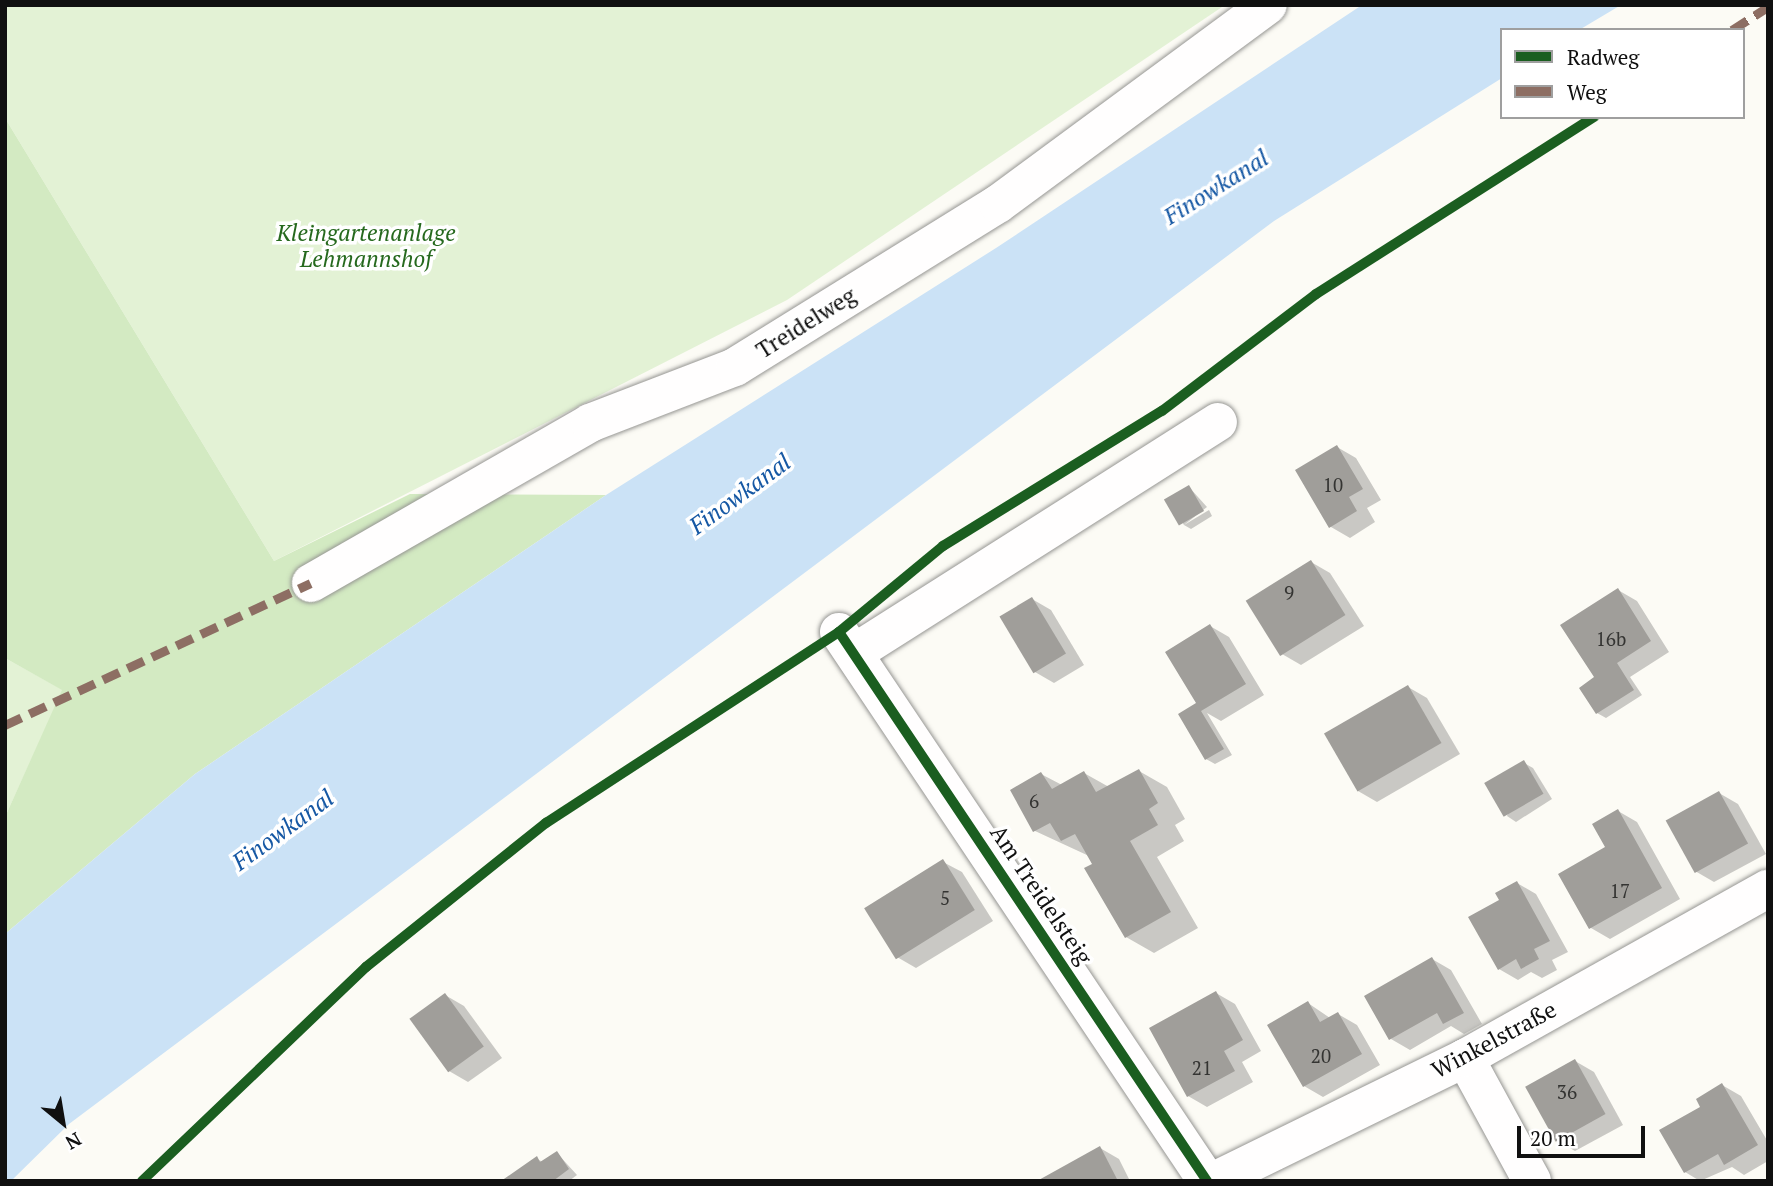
<!DOCTYPE html>
<html>
<head>
<meta charset="utf-8">
<style>
  body { margin:0 }
  #map { position:relative; width:1773px; height:1186px; overflow:hidden; background:#fcfbf5; font-family:"PT Serif",serif }
  div>[style] { position:absolute }
  .green>* { inset:0; background:#e3f2d5 }
  .forest>* { inset:0; background:#d3eac2 }
  .water>* { inset:0; background:#cbe2f6 }
  .shadow>* { inset:0; background:#0003 }
  .building>* { inset:0; background:#a09e9a; transform-origin:0 0 }
  .roads { filter:drop-shadow(0 0 2px #969693) drop-shadow(0 0 2px #969693) }
  .minor>* { height:38px; margin:-19px; padding:0 19px; transform-origin:19px; border-radius:19px; background:#fffefe }
  .quiet>* { height:9px; margin-top:-4.5px; transform-origin:0; background:repeating-linear-gradient(90deg,#8d6e63 0 18px,transparent 0 27px) }
  .cycleway>* { height:10px; margin:-5px; padding:0 5px; transform-origin:5px; border-radius:5px; background:#1b5e20 }
  span { translate:-50% -50%; white-space:nowrap; text-align:center; line-height:1.15; -webkit-text-stroke:7px #fff; paint-order:stroke }
  .number-label { font-size:19px; color:#343432 }
  .number-label span { -webkit-text-stroke-width:0 }
  .park-label { font-size:23px; color:#26691e; font-style:italic }
  .street-label { font-size:23px; color:#101010 }
  .water-label { font-size:24px; color:#1658a4; font-style:italic }
  .frame { position:absolute; inset:0; border:7px solid #101010; pointer-events:none }
  .legend { position:absolute; left:1500px; top:28px; width:245px; height:91px; box-sizing:border-box; background:#fff; border:2px solid #9f9f9f; margin:0; padding:9px 12px; list-style:none; font-size:21px; color:#101010 }
  .legend li { display:flex; align-items:center; gap:14px; height:35px }
  .legend b { width:35px; border:2px solid #9f9f9f }
  .north { position:absolute; left:28px; top:1088px; width:70px; height:70px; -webkit-text-stroke:5px #fff; paint-order:stroke; rotate:150deg; font-size:19px; font-weight:700; line-height:28px; text-align:center; color:#101010 }
  .north::after { content:''; display:block; margin:auto; width:24px; height:32px; background:#101010; clip-path:polygon(50% 0,100% 100%,50% 72%,0 100%) }
  .scale { position:absolute; left:1517px; top:1126px; width:128px; height:32px; box-sizing:border-box; border:4px solid #101010; border-top:0; padding-left:9px; font-size:21px; line-height:24px; white-space:nowrap; color:#101010; -webkit-text-stroke:5px #fff; paint-order:stroke }
</style>
</head>
<body>
<div id="map">
  <div class="green">
    <i style="clip-path:polygon(5px 5px,1225px 5px,787px 300px,274px 561px,5px 118px)"></i>
    <i style="clip-path:polygon(5px 658px,63px 690px,5px 817px)"></i>
  </div>
  <div class="forest">
    <i style="clip-path:polygon(5px 118px,274px 561px,410px 494px,606px 495px,195px 774px,5px 934px,5px 817px,62px 690px,5px 658px)"></i>
  </div>
  <div class="water">
    <i style="clip-path:polygon(1362px 5px,1621px 5px,1579px 30px,1502px 30px,1502px 78px,1274px 221px,69px 1124px,11px 1181px,5px 1181px,5px 934px,195px 774px,606px 495px,996px 248px)"></i>
  </div>
  <div class="shadow">
    <i style="clip-path:polygon(1337px 447px,1356px 458px,1381px 500px,1367px 508px,1375px 522px,1350px 538px,1331px 527px)"></i>
    <i style="clip-path:polygon(1189px 487px,1207px 507px,1184px 525px,1167px 499px)"></i>
    <i style="clip-path:polygon(1209px 510px,1212px 516px,1191px 529px,1184px 525px)"></i>
    <i style="clip-path:polygon(1311px 562px,1330px 573px,1364px 626px,1301px 665px,1282px 654px)"></i>
    <i style="clip-path:polygon(1618px 590px,1637px 601px,1669px 652px,1630px 677px,1642px 695px,1606px 718px,1597px 713px,1598px 677px)"></i>
    <i style="clip-path:polygon(1032px 599px,1051px 610px,1084px 665px,1054px 683px,1035px 672px)"></i>
    <i style="clip-path:polygon(1210px 626px,1229px 637px,1264px 695px,1221px 721px,1207px 713px,1232px 755px,1215px 764px,1206px 759px,1198px 703px)"></i>
    <i style="clip-path:polygon(1408px 687px,1427px 698px,1460px 754px,1377px 802px,1358px 791px)"></i>
    <i style="clip-path:polygon(1524px 763px,1533px 768px,1552px 799px,1516px 822px,1507px 816px)"></i>
    <i style="clip-path:polygon(1139px 771px,1167px 787px,1185px 819px,1175px 825px,1184px 841px,1157px 857px,1198px 928px,1154px 953px,1126px 937px,1089px 856px,1035px 831px,1041px 774px,1062px 785px,1084px 773px,1109px 787px)"></i>
    <i style="clip-path:polygon(1719px 793px,1738px 804px,1766px 854px,1714px 882px,1695px 871px)"></i>
    <i style="clip-path:polygon(1618px 811px,1637px 822px,1680px 899px,1610px 939px,1591px 928px,1560px 874px,1608px 848px)"></i>
    <i style="clip-path:polygon(943px 862px,962px 872px,993px 921px,916px 968px,897px 957px)"></i>
    <i style="clip-path:polygon(1517px 883px,1536px 894px,1568px 952px,1552px 960px,1557px 970px,1542px 978px,1531px 972px,1518px 980px,1499px 969px,1501px 901px)"></i>
    <i style="clip-path:polygon(1432px 959px,1451px 970px,1482px 1024px,1464px 1034px,1451px 1026px,1410px 1050px,1391px 1039px)"></i>
    <i style="clip-path:polygon(1216px 993px,1235px 1004px,1261px 1051px,1242px 1062px,1253px 1082px,1207px 1107px,1188px 1096px)"></i>
    <i style="clip-path:polygon(445px 995px,464px 1006px,502px 1058px,468px 1082px,449px 1071px)"></i>
    <i style="clip-path:polygon(1308px 1003px,1330px 1018px,1338px 1014px,1357px 1025px,1380px 1065px,1323px 1097px,1304px 1086px)"></i>
    <i style="clip-path:polygon(1575px 1061px,1594px 1072px,1623px 1125px,1575px 1151px,1556px 1140px)"></i>
    <i style="clip-path:polygon(1722px 1085px,1741px 1096px,1768px 1142px,1768px 1161px,1744px 1175px,1732px 1167px,1700px 1181px,1685px 1172px,1703px 1107px)"></i>
    <i style="clip-path:polygon(1100px 1148px,1119px 1159px,1130px 1181px,1040px 1181px)"></i>
    <i style="clip-path:polygon(557px 1153px,577px 1175px,569px 1181px,504px 1181px,537px 1159px,543px 1162px)"></i>
  </div>
  <div class="building">
    <i style="clip-path:polygon(1337px 445px,1363px 489px,1349px 497px,1357px 511px,1329px 528px,1295px 470px)"></i>
    <i style="left:1189px;top:485px;width:30px;height:29px;rotate:60deg"></i>
    <i style="left:1311px;top:560px;width:65px;height:77px;rotate:58deg"></i>
    <i style="clip-path:polygon(1618px 588px,1651px 641px,1617px 663px,1634px 690px,1596px 714px,1579px 688px,1594px 677px,1560px 625px)"></i>
    <i style="left:1032px;top:597px;width:66px;height:38px;rotate:59deg"></i>
    <i style="clip-path:polygon(1210px 624px,1246px 684px,1201px 711px,1224px 749px,1205px 760px,1178px 714px,1196px 703px,1165px 652px)"></i>
    <i style="left:1408px;top:685px;width:67px;height:97px;rotate:60deg"></i>
    <i style="left:1524px;top:760px;width:39px;height:46px;rotate:60deg"></i>
    <i style="clip-path:polygon(1139px 769px,1158px 803px,1149px 809px,1158px 825px,1130px 841px,1171px 912px,1125px 938px,1084px 868px,1092px 864px,1075px 834px,1061px 841px,1050px 823px,1033px 832px,1010px 790px,1041px 772px,1052px 789px,1084px 771px,1096px 792px)"></i>
    <i style="left:1719px;top:791px;width:60px;height:61px;rotate:61deg"></i>
    <i style="clip-path:polygon(1618px 809px,1662px 888px,1589px 929px,1558px 874px,1605px 847px,1592px 824px)"></i>
    <i style="left:943px;top:859px;width:60px;height:93px;rotate:58deg"></i>
    <i style="clip-path:polygon(1517px 881px,1550px 941px,1534px 949px,1539px 959px,1521px 969px,1516px 959px,1498px 970px,1468px 917px,1499px 900px,1495px 893px)"></i>
    <i style="clip-path:polygon(1432px 957px,1464px 1013px,1443px 1024px,1437px 1013px,1389px 1040px,1364px 996px)"></i>
    <i style="clip-path:polygon(1216px 991px,1243px 1040px,1224px 1051px,1235px 1071px,1187px 1097px,1149px 1028px)"></i>
    <i style="left:445px;top:993px;width:66px;height:44px;rotate:54deg"></i>
    <i style="clip-path:polygon(1308px 1001px,1320px 1022px,1338px 1012px,1362px 1054px,1303px 1087px,1267px 1025px)"></i>
    <i style="left:1575px;top:1059px;width:63px;height:57px;rotate:61deg"></i>
    <i style="clip-path:polygon(1722px 1083px,1758px 1145px,1724px 1165px,1718px 1154px,1684px 1173px,1659px 1130px,1700px 1107px,1696px 1099px)"></i>
    <i style="clip-path:polygon(1100px 1146px,1118px 1181px,1037px 1181px)"></i>
    <i style="clip-path:polygon(557px 1151px,569px 1169px,553px 1181px,501px 1181px,537px 1156px,540px 1162px)"></i>
  </div>
  <div class="roads">
    <div class="minor">
      <i style="left:311px;top:583px;width:322px;rotate:-29.8deg"></i>
      <i style="left:590px;top:423px;width:155px;rotate:-21.1deg"></i>
      <i style="left:735px;top:367px;width:309px;rotate:-31.8deg"></i>
      <i style="left:998px;top:204px;width:335px;rotate:-36.4deg"></i>
      <i style="left:839px;top:632px;width:661px;rotate:56.17deg"></i>
      <i style="left:854px;top:653px;width:431px;rotate:-32.4deg"></i>
      <i style="left:1465px;top:1058px;width:140px;rotate:61.4deg"></i>
      <i style="left:1214px;top:1181px;width:280px;rotate:-26.1deg"></i>
      <i style="left:1465px;top:1058px;width:347px;rotate:-29.2deg"></i>
    </div>
  </div>
  <div class="quiet">
    <i style="left:1732px;top:30px;width:43px;rotate:-32.6deg"></i>
    <i style="left:5px;top:725px;width:337px;rotate:-24.9deg"></i>
  </div>
  <div class="cycleway">
    <i style="left:839px;top:632px;width:661px;rotate:56.17deg"></i>
    <i style="left:142px;top:1181px;width:310px;rotate:-43.7deg"></i>
    <i style="left:366px;top:967px;width:231px;rotate:-38.7deg"></i>
    <i style="left:546px;top:823px;width:350px;rotate:-33.1deg"></i>
    <i style="left:839px;top:632px;width:135px;rotate:-39.6deg"></i>
    <i style="left:943px;top:546px;width:257px;rotate:-31.7deg"></i>
    <i style="left:1162px;top:411px;width:193px;rotate:-37.2deg"></i>
    <i style="left:1316px;top:294px;width:330px;rotate:-32.5deg"></i>
  </div>
  <div class="number-label">
    <span style="left:1333px;top:485px">10</span>
    <span style="left:1289px;top:593px">9</span>
    <span style="left:1611px;top:639px">16b</span>
    <span style="left:1034px;top:801px">6</span>
    <span style="left:1620px;top:891px">17</span>
    <span style="left:945px;top:898px">5</span>
    <span style="left:1321px;top:1056px">20</span>
    <span style="left:1202px;top:1068px">21</span>
    <span style="left:1567px;top:1092px">36</span>
  </div>
  <div class="park-label">
    <span style="left:366px;top:246px">Kleingartenanlage<br>Lehmannshof</span>
  </div>
  <div class="street-label">
    <span style="left:806px;top:323px;rotate:-32deg">Treidelweg</span>
    <span style="left:1041px;top:895px;rotate:56deg">Am Treidelsteig</span>
    <span style="left:1494px;top:1040px;rotate:-28deg">Winkelstraße</span>
  </div>
  <div class="water-label">
    <span style="left:1216px;top:187px;rotate:-32deg">Finowkanal</span>
    <span style="left:740px;top:494px;rotate:-36deg">Finowkanal</span>
    <span style="left:283px;top:830px;rotate:-36deg">Finowkanal</span>
  </div>
  <div class="frame"></div>
  <ul class="legend">
  <li><b style="height:9px;background:#1b5e20"></b>Radweg</li>
  <li><b style="height:9px;background:#8d6e63"></b>Weg</li>
  </ul>
  <div class="north">N</div>
  <div class="scale">20 m</div>
</div>
</body>
</html>
